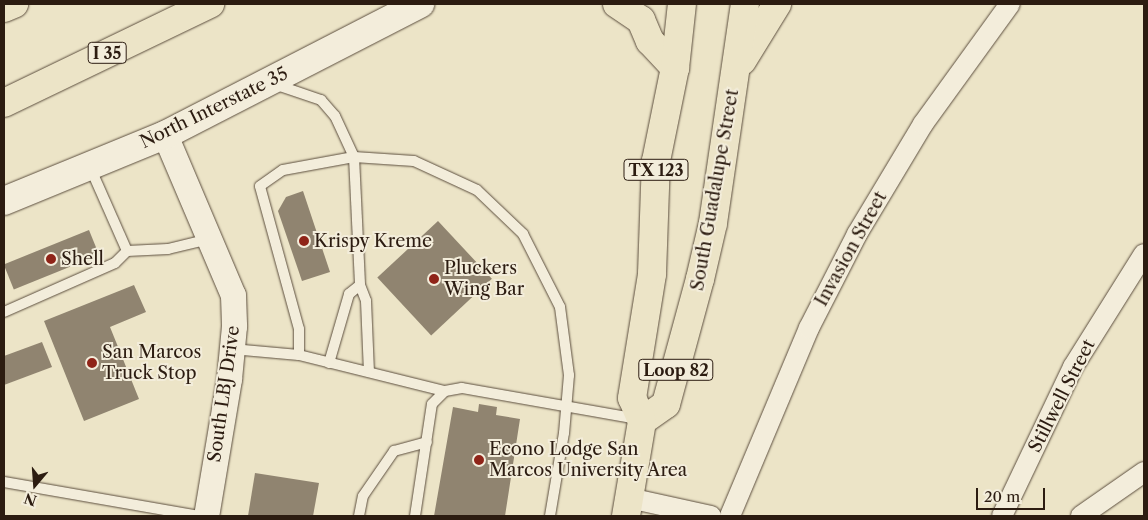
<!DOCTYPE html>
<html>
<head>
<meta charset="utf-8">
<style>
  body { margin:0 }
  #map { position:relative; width:1148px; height:520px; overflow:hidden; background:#ece4c7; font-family:"Libre Caslon Text",serif }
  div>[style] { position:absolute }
  .building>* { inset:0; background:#908470; transform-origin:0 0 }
  .roads { filter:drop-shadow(0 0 1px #5c4e3e) drop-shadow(0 0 1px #5c4e3e) }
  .service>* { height:10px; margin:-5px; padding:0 5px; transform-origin:5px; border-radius:5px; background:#f3eddb }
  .minor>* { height:20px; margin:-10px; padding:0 10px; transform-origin:10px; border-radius:10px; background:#f3eddb }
  .tertiary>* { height:25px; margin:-12.5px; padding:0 12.5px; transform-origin:12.5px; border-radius:12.5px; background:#f3eddb }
  .secondary>* { height:28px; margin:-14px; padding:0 14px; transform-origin:14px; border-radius:14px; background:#f3eddb }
  .primary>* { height:28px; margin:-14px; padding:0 14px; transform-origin:14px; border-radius:14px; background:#ece4c7 }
  .motorway>* { height:28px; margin:-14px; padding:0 14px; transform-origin:14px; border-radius:14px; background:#ece4c7 }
  .dots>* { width:14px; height:14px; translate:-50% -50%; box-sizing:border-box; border:2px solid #f3eddb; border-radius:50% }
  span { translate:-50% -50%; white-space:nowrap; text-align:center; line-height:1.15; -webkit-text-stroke:4px #f3eddb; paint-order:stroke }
  .shield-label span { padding:1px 4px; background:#f3eddb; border:1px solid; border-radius:4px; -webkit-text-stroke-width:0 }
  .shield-label { font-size:16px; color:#2c1c11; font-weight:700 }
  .street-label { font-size:18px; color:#2c1c11 }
  .poi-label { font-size:18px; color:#2c1c11 }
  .left { translate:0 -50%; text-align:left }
  .frame { position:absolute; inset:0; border:5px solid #2c1c11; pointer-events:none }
  .north { position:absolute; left:10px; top:460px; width:50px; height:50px; -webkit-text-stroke:4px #f3eddb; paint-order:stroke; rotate:198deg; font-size:14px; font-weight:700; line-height:20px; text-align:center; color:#2c1c11 }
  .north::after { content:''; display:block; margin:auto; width:18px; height:22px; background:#2c1c11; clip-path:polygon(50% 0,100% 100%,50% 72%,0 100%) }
  .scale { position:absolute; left:976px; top:488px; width:69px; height:22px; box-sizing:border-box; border:2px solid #2c1c11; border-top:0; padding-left:6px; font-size:15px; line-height:18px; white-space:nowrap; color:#2c1c11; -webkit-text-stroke:4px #f3eddb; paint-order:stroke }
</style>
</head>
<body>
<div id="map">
  <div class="building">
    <i style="clip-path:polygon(303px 191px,330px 272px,302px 281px,278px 211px,286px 197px)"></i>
    <i style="left:438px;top:221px;width:79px;height:83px;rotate:47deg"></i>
    <i style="left:89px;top:230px;width:27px;height:92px;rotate:68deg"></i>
    <i style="clip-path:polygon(134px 285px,146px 312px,110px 327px,139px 399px,84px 421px,44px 321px)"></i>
    <i style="clip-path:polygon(42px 342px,52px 367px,4px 385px,4px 356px)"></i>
    <i style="clip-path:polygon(479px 404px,497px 407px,496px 415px,520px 419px,505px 516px,434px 516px,453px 407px,478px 412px)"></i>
    <i style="clip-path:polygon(255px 473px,319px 483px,313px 516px,248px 516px)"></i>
  </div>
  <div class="roads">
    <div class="service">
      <i style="left:274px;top:84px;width:50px;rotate:18.8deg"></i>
      <i style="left:321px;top:100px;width:21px;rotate:49deg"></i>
      <i style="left:335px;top:116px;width:45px;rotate:65.1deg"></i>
      <i style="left:354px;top:157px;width:128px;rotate:87.3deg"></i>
      <i style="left:127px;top:251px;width:41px;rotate:-2.8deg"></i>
      <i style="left:168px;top:249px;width:42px;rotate:-13.7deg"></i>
      <i style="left:4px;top:312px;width:121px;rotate:-23.8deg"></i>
      <i style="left:115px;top:263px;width:17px;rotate:-45deg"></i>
      <i style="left:127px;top:251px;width:92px;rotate:-113.8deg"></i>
      <i style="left:232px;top:349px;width:67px;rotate:5.1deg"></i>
      <i style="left:299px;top:355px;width:26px;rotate:-90deg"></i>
      <i style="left:299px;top:329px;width:148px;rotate:-105.3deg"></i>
      <i style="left:260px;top:186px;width:28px;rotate:-35deg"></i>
      <i style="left:283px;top:170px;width:72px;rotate:-10.4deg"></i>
      <i style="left:354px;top:157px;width:60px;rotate:3.8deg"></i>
      <i style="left:414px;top:161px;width:69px;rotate:24.7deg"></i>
      <i style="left:477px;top:190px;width:64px;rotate:43.7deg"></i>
      <i style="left:523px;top:234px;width:82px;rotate:63.1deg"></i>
      <i style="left:560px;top:307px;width:69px;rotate:82.5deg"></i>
      <i style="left:569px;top:375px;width:58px;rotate:94.9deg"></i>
      <i style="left:564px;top:433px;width:84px;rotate:99.6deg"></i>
      <i style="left:299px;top:355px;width:150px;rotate:13.9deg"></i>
      <i style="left:329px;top:363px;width:72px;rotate:-73.8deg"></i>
      <i style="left:349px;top:294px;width:14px;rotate:-39deg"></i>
      <i style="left:360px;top:285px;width:17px;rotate:69deg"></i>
      <i style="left:366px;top:301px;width:71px;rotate:87.6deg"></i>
      <i style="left:4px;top:482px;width:198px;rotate:9.9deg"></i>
      <i style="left:359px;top:516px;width:20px;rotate:-79deg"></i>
      <i style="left:363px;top:496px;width:55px;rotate:-55.4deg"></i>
      <i style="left:394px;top:451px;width:34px;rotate:-15deg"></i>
      <i style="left:415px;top:516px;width:113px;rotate:-81.4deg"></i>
      <i style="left:432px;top:404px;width:18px;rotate:-45deg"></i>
      <i style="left:445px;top:391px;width:17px;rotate:-10deg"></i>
      <i style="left:462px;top:388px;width:178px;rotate:10deg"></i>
    </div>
    <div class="minor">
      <i style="left:629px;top:498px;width:84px;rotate:12.4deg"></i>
      <i style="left:730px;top:516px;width:204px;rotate:-67.2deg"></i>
      <i style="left:809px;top:328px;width:106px;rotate:-62.9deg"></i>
      <i style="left:857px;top:234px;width:128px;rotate:-59deg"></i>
      <i style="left:923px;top:124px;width:148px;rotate:-54.1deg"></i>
      <i style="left:1002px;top:516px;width:165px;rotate:-64.5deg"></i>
      <i style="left:1073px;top:367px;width:133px;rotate:-57.9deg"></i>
      <i style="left:1081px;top:516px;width:77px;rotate:-34.9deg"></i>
    </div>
    <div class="tertiary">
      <i style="left:165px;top:135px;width:174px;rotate:67deg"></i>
      <i style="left:233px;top:295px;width:31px;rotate:88deg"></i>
      <i style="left:234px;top:326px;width:53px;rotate:95.4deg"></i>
      <i style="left:229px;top:379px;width:139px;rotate:99.5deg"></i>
    </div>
    <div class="secondary">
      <i style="left:4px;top:201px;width:174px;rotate:-22.3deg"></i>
      <i style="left:165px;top:135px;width:287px;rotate:-27.2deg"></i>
    </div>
    <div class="primary">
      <i style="left:617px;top:4px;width:29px;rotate:34deg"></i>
      <i style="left:641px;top:20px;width:23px;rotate:67deg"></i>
      <i style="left:650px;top:41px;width:37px;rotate:47deg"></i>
      <i style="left:742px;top:61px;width:67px;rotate:-58.4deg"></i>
      <i style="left:642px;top:421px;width:29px;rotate:-35deg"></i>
      <i style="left:666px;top:404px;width:130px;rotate:-74.8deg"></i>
      <i style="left:700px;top:279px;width:57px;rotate:-76.9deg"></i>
      <i style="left:713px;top:223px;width:221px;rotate:-81.7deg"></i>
      <i style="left:626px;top:516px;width:96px;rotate:-80.4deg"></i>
      <i style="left:642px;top:421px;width:25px;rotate:-113deg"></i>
      <i style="left:632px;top:398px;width:126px;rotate:-80.8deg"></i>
      <i style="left:652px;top:274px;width:113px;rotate:-88deg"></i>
      <i style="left:656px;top:161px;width:95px;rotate:-78.5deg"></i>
      <i style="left:675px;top:68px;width:64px;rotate:-83.8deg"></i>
    </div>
    <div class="motorway">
      <i style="left:4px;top:8px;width:11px;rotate:-22deg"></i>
      <i style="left:4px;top:103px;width:229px;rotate:-25.7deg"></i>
    </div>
  </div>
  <div class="dots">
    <i style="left:304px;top:241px;background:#8f2418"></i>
    <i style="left:51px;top:259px;background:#8f2418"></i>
    <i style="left:434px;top:279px;background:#8f2418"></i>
    <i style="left:92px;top:363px;background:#8f2418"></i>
    <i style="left:479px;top:460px;background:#8f2418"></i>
  </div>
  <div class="shield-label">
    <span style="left:107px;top:53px">I 35</span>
    <span style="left:656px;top:170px">TX 123</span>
    <span style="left:676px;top:370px">Loop 82</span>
  </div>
  <div class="street-label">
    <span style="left:214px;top:108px;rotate:-26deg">North Interstate 35</span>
    <span style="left:715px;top:190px;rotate:-80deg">South Guadalupe Street</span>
    <span style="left:851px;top:249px;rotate:-61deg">Invasion Street</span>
    <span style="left:224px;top:394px;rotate:-82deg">South LBJ Drive</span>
    <span style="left:1062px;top:396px;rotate:-63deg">Stillwell Street</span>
  </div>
  <div class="poi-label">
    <span class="left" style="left:314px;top:241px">Krispy Kreme</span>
    <span class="left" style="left:61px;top:259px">Shell</span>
    <span class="left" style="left:444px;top:279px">Pluckers<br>Wing Bar</span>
    <span class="left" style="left:102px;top:363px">San Marcos<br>Truck Stop</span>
    <span class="left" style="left:489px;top:460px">Econo Lodge San<br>Marcos University Area</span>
  </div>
  <div class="frame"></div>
  <div class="north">N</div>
  <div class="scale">20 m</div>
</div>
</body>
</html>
